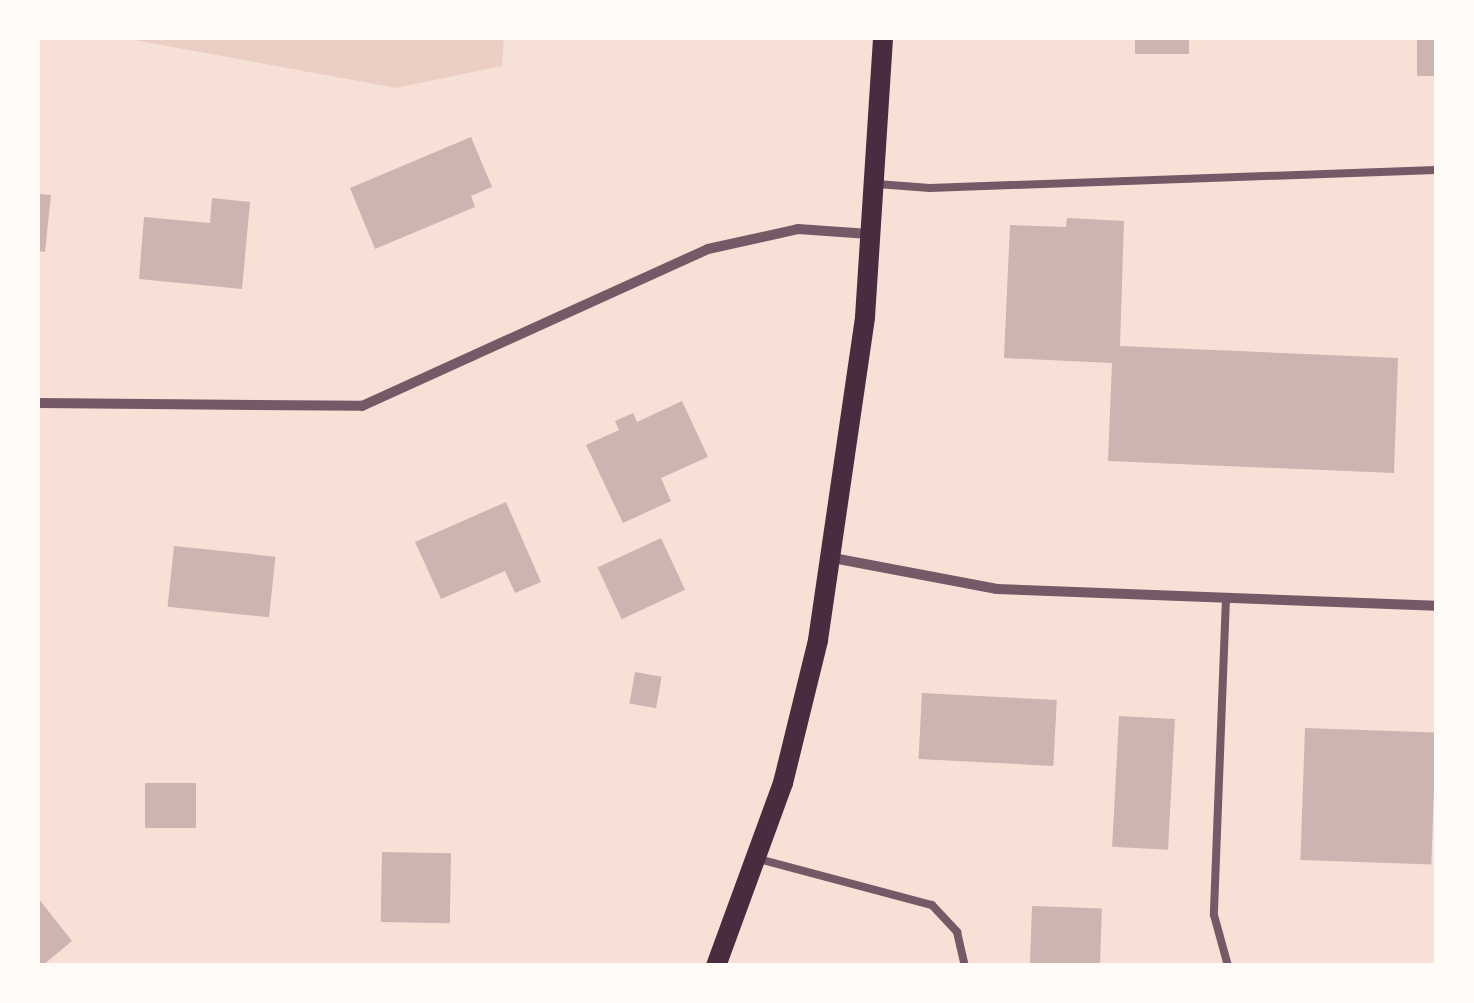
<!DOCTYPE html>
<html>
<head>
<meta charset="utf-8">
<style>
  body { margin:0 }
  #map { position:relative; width:1474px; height:1003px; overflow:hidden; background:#f7e1d7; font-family:Cabin,sans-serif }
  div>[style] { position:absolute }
  .green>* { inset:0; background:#ebcfc5 }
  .building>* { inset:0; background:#ccb4b1; transform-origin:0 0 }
  .service>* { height:8px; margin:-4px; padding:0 4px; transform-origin:4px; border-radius:4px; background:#755966 }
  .minor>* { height:10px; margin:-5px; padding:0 5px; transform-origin:5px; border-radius:5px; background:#755966 }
  .secondary>* { height:20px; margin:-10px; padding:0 10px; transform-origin:10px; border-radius:10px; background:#4a2c40 }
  span { translate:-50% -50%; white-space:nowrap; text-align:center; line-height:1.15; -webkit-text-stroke:9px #fffaf5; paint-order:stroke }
  .frame { position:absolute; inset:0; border:40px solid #fffaf5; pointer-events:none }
</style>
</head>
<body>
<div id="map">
  <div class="green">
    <i style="clip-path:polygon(123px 38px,504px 38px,502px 66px,396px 88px)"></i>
  </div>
  <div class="building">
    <i style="left:1135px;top:38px;width:54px;height:16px"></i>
    <i style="left:1417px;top:38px;width:19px;height:38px"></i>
    <i style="clip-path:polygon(471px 137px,492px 187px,471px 196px,475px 207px,375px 249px,350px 188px)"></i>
    <i style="clip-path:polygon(38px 194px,51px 195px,45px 252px,38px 251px)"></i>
    <i style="clip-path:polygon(212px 198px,250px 202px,242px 289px,139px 279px,144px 217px,210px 223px)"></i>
    <i style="clip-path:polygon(1067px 218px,1124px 221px,1120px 346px,1398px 358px,1394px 473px,1108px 461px,1112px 363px,1004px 358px,1010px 225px,1066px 227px)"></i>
    <i style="clip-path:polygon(682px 401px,708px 457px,661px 478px,671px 501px,623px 523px,586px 445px,619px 430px,615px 421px,633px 413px,637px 422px)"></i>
    <i style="clip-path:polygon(506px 502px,541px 582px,515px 593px,505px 571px,441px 599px,415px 542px)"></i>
    <i style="left:661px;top:538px;width:57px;height:70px;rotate:65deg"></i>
    <i style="left:174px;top:546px;width:102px;height:61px;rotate:6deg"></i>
    <i style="left:635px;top:672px;width:27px;height:32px;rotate:10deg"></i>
    <i style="left:922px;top:693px;width:135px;height:66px;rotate:3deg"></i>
    <i style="left:1119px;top:716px;width:56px;height:131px;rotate:3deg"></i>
    <i style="left:1305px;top:728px;width:131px;height:132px;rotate:2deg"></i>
    <i style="left:145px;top:783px;width:51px;height:45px"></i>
    <i style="left:382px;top:852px;width:69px;height:70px;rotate:1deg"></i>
    <i style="clip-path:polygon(38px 898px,72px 941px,42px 966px,38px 966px)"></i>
    <i style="left:1032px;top:906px;width:70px;height:60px;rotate:2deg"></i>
  </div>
  <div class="service">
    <i style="left:877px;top:184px;width:53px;rotate:4.3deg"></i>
    <i style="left:930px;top:188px;width:506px;rotate:-2.04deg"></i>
    <i style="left:1226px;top:598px;width:317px;rotate:92.2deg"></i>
    <i style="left:1214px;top:915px;width:53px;rotate:74.6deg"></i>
    <i style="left:759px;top:859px;width:179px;rotate:14.9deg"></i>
    <i style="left:932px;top:905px;width:37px;rotate:47deg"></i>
    <i style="left:957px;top:932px;width:35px;rotate:77deg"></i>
  </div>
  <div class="minor">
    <i style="left:38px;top:403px;width:324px;rotate:0.5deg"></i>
    <i style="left:362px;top:406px;width:380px;rotate:-24.4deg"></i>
    <i style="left:708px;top:249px;width:92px;rotate:-12.5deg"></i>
    <i style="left:798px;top:229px;width:71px;rotate:4deg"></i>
    <i style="left:833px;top:558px;width:167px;rotate:10.7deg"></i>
    <i style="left:997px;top:589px;width:439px;rotate:2.2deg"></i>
  </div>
  <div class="secondary">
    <i style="left:716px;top:966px;width:195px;rotate:-69.9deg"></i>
    <i style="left:783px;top:783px;width:147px;rotate:-76.2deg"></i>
    <i style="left:818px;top:640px;width:326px;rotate:-81.7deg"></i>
    <i style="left:865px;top:317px;width:280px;rotate:-86.3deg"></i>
  </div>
  <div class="frame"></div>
</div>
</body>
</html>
